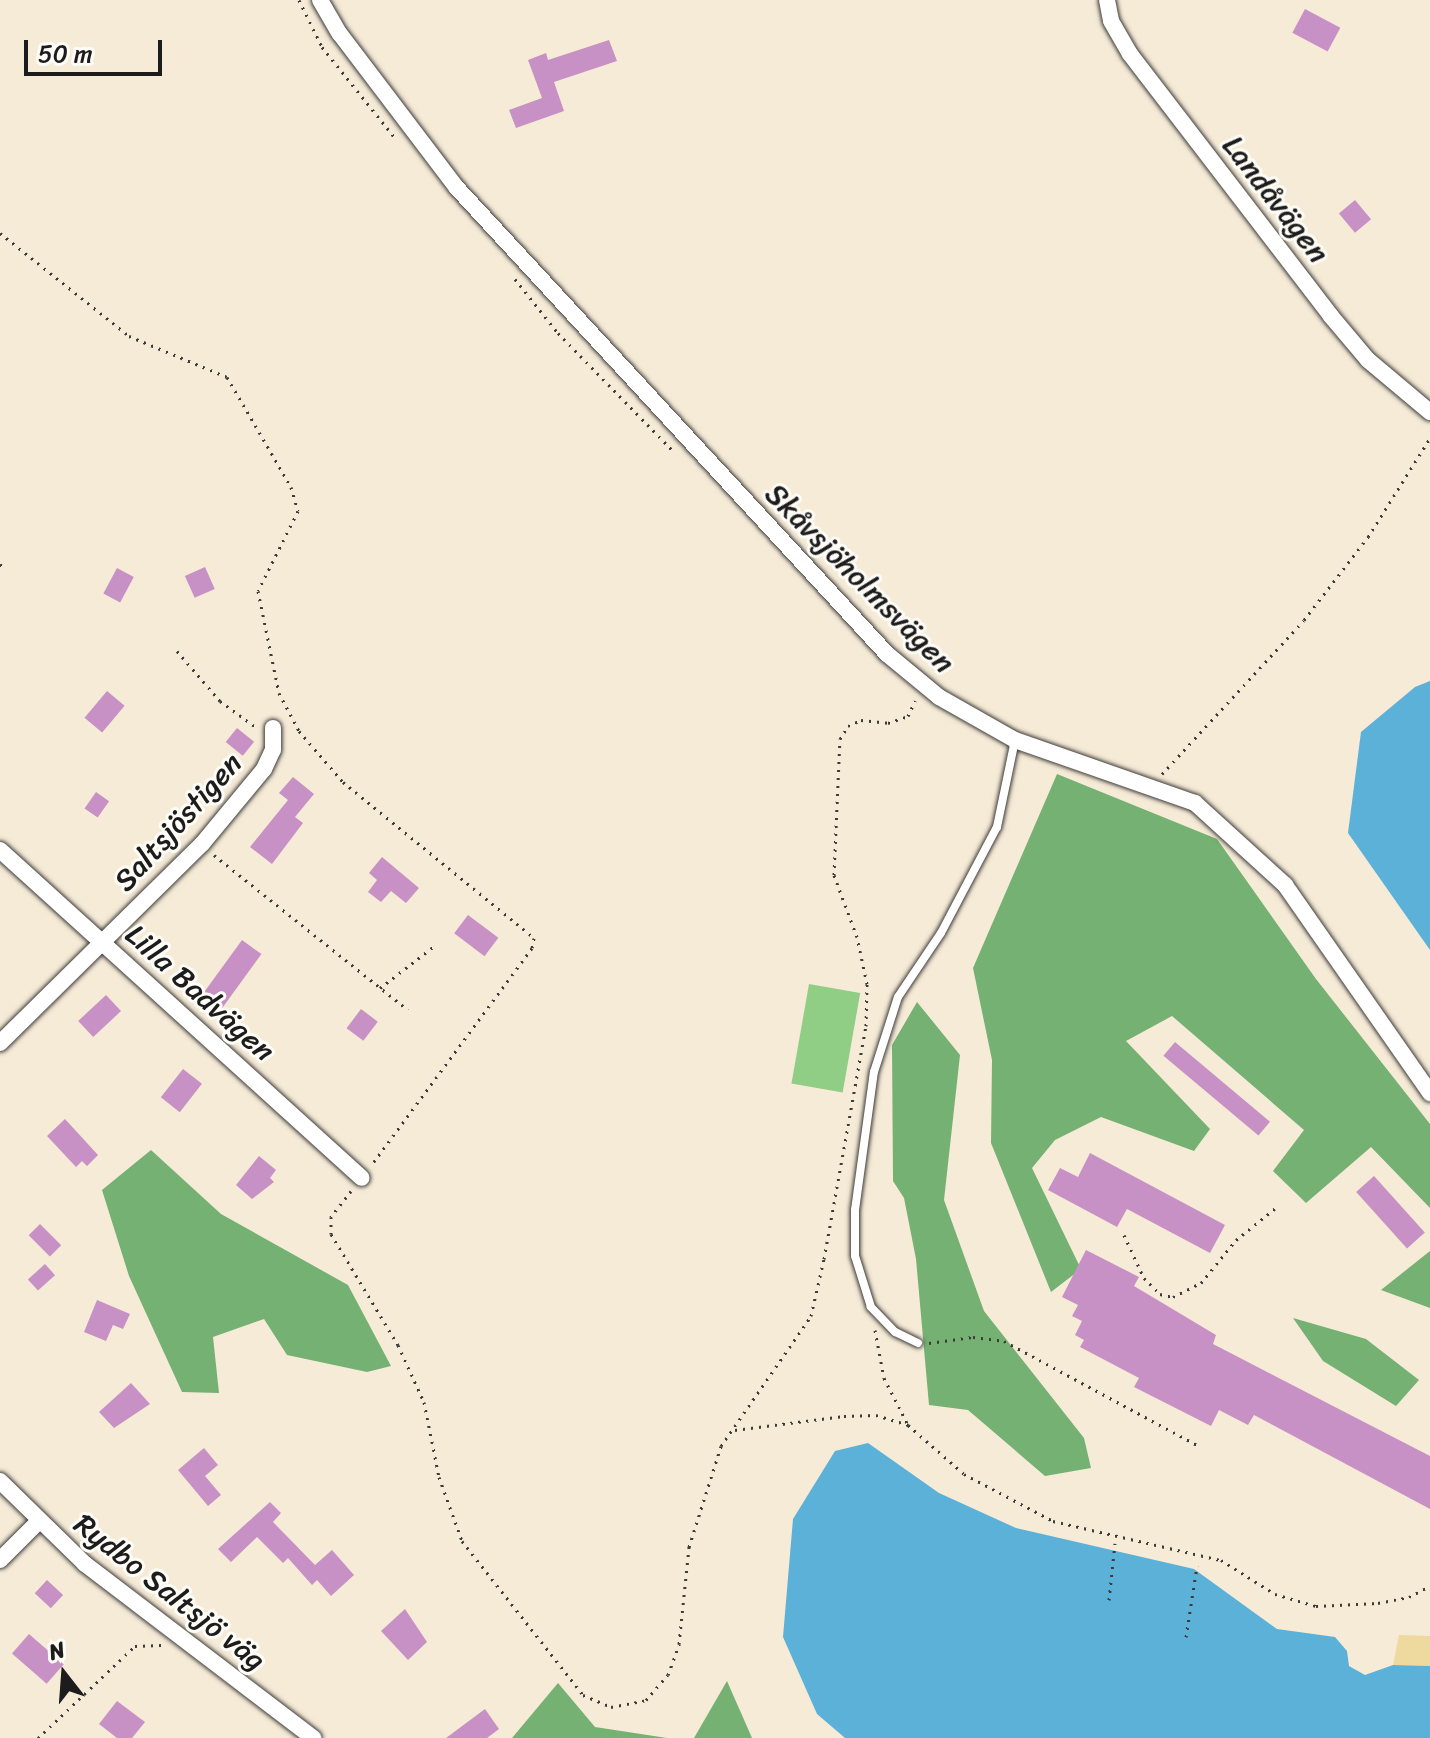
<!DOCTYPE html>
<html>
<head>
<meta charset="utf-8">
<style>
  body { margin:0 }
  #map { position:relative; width:1430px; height:1738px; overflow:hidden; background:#f6ebd7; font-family:Sriracha,sans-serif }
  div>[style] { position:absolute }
  .green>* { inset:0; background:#90ce85; transform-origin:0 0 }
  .forest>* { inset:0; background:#74b172 }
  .sand>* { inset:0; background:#eeda9e }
  .water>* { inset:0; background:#5bb1d7 }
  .building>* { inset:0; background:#c791c5; transform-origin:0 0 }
  .path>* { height:3px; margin-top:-1.5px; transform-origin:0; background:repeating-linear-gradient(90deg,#3d3b38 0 2px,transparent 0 8px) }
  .roads { filter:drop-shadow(0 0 2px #3d3b38) drop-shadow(0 0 2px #3d3b38) }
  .service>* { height:8px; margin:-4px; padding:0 4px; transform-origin:4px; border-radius:4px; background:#fff }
  .minor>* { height:16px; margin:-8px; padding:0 8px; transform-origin:8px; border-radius:8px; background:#fff }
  span { translate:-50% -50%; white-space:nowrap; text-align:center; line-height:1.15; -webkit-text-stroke:6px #fdfcf7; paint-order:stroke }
  .street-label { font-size:30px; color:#1c1c1c }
  .north { position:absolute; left:24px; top:1634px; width:80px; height:80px; -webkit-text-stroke:6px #fdfcf7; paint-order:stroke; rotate:343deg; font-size:22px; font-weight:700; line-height:32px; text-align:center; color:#1c1c1c }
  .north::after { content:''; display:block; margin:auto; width:28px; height:36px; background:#1c1c1c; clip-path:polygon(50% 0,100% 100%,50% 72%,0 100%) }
  .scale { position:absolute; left:24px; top:40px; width:138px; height:36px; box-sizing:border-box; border:4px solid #1c1c1c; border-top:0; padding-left:10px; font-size:24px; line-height:28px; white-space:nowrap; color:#1c1c1c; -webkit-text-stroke:6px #fdfcf7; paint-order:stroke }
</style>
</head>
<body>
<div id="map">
  <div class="green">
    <i style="left:809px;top:984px;width:52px;height:101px;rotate:10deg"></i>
  </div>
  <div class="forest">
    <i style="clip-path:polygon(1057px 774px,1217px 839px,1316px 979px,1430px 1124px,1430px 1208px,1371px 1147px,1306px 1203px,1273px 1171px,1304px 1130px,1172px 1016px,1126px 1041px,1210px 1129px,1194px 1151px,1101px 1117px,1055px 1140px,1032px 1168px,1081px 1269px,1051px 1292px,991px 1143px,992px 1060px,973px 968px)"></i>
    <i style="clip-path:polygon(917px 1002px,960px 1055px,944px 1200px,984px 1311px,1084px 1438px,1091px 1468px,1045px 1476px,968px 1410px,929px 1405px,916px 1259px,904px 1198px,893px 1181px,892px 1045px)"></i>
    <i style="clip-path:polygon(151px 1150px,221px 1214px,348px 1285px,391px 1366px,367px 1372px,287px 1355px,264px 1319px,213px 1337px,219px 1393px,182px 1392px,129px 1276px,102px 1190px)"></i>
    <i style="clip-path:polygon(1430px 1251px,1430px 1308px,1381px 1290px)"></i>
    <i style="clip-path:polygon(1293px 1318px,1366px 1339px,1419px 1380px,1396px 1406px,1323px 1361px)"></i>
    <i style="clip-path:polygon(727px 1681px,752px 1738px,694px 1738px)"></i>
    <i style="clip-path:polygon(558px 1683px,595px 1727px,667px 1738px,512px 1738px)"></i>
  </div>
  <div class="sand">
    <i style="clip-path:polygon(1399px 1635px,1430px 1636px,1430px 1666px,1393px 1665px)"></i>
  </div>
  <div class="water">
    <i style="clip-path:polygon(1430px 681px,1430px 950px,1348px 833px,1361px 732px,1415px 687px)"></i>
    <i style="clip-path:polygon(868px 1443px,939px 1493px,1016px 1528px,1194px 1569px,1277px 1629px,1335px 1637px,1347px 1651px,1349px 1666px,1365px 1675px,1393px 1665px,1430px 1666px,1430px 1738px,845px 1738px,817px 1714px,783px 1637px,793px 1519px,835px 1451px)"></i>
  </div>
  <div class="building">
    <i style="left:1305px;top:9px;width:40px;height:27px;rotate:28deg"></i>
    <i style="clip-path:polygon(609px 40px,617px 61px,554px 82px,564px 111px,516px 128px,509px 110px,542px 98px,528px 60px,546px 53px,548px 60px)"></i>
    <i style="left:1355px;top:200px;width:25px;height:21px;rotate:50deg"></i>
    <i style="left:205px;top:567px;width:24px;height:22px;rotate:66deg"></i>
    <i style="left:117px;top:568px;width:19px;height:29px;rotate:28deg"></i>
    <i style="left:107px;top:691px;width:23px;height:35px;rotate:40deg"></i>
    <i style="left:237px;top:728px;width:22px;height:18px;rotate:39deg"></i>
    <i style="clip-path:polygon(293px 777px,314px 794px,295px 817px,303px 823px,272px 864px,250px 847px,288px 800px,279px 793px)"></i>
    <i style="left:96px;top:792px;width:16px;height:20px;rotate:35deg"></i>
    <i style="clip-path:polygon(382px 857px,419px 888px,406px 903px,391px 891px,381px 902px,368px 892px,377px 880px,369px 873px)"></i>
    <i style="left:468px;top:915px;width:38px;height:23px;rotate:37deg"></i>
    <i style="left:242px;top:940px;width:24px;height:67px;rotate:36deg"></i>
    <i style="left:106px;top:995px;width:22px;height:38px;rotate:47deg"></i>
    <i style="left:361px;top:1009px;width:21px;height:24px;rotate:37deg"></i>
    <i style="left:1175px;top:1042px;width:124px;height:18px;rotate:40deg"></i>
    <i style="left:183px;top:1069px;width:24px;height:36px;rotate:38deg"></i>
    <i style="clip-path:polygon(65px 1119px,98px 1155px,87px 1166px,82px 1161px,76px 1167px,47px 1136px)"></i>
    <i style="clip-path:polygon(1090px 1153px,1225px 1225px,1210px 1253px,1127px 1209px,1117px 1227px,1048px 1190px,1060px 1168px,1078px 1177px)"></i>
    <i style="clip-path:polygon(259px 1156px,276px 1170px,270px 1178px,274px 1182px,252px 1199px,236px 1185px)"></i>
    <i style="left:1374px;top:1176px;width:76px;height:24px;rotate:48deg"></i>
    <i style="left:40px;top:1224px;width:30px;height:16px;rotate:45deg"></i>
    <i style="clip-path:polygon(1086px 1250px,1139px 1277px,1134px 1286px,1216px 1335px,1213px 1344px,1430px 1456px,1430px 1509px,1254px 1415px,1248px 1425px,1219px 1410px,1211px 1426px,1134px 1387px,1139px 1378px,1080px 1347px,1084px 1340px,1075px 1335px,1082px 1321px,1072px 1316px,1078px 1305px,1062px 1297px)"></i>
    <i style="left:45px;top:1264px;width:15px;height:23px;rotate:48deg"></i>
    <i style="clip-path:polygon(97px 1300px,130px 1314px,123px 1329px,113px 1325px,106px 1341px,84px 1332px)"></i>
    <i style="clip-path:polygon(131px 1383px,150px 1404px,114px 1428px,99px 1412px)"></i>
    <i style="clip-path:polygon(204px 1448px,218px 1465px,205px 1476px,221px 1495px,208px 1506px,178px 1470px)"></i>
    <i style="clip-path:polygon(270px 1502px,281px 1513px,273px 1522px,315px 1565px,332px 1550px,354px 1575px,331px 1596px,317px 1580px,312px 1585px,288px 1558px,283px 1563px,257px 1537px,231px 1562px,218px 1549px)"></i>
    <i style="left:47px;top:1580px;width:22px;height:18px;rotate:43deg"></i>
    <i style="clip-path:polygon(405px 1609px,427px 1642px,408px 1660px,381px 1631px)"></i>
    <i style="left:29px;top:1634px;width:46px;height:26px;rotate:41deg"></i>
    <i style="clip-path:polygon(117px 1701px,145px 1722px,132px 1738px,117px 1738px,99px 1724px)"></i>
    <i style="clip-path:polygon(485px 1709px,499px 1729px,487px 1738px,446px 1738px)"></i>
  </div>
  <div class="path">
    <i style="left:299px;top:0;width:52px;rotate:63.9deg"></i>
    <i style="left:322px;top:47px;width:118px;rotate:51.2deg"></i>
    <i style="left:0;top:233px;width:165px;rotate:38.6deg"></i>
    <i style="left:129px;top:336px;width:106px;rotate:22.7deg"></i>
    <i style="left:227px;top:377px;width:127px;rotate:59.8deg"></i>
    <i style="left:291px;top:487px;width:25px;rotate:74deg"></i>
    <i style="left:298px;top:511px;width:89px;rotate:116.6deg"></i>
    <i style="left:258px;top:591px;width:104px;rotate:78.4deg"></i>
    <i style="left:279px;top:693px;width:43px;rotate:62.2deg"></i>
    <i style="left:299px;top:731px;width:67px;rotate:49.2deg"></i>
    <i style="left:343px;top:782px;width:247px;rotate:39.2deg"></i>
    <i style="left:534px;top:938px;width:10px;rotate:101deg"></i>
    <i style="left:532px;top:948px;width:267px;rotate:126.5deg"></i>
    <i style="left:515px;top:279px;width:69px;rotate:51.5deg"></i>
    <i style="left:558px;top:333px;width:163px;rotate:45.7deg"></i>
    <i style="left:0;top:564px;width:4px;rotate:45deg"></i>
    <i style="left:177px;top:651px;width:66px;rotate:49.3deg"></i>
    <i style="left:220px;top:701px;width:46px;rotate:36.1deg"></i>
    <i style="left:1162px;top:774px;width:209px;rotate:-47.3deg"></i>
    <i style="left:1304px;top:620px;width:105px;rotate:-52.4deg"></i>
    <i style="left:1368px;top:537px;width:117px;rotate:-57.9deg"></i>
    <i style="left:214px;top:855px;width:248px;rotate:38.6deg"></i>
    <i style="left:380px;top:988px;width:67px;rotate:-37.7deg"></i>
    <i style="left:351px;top:1191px;width:33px;rotate:128deg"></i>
    <i style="left:331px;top:1217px;width:17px;rotate:90deg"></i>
    <i style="left:331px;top:1234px;width:130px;rotate:58.9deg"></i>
    <i style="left:398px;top:1345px;width:63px;rotate:65.5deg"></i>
    <i style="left:424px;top:1402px;width:76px;rotate:78.7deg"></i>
    <i style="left:439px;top:1477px;width:68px;rotate:70.2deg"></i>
    <i style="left:462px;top:1541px;width:196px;rotate:51.8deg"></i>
    <i style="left:583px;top:1695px;width:30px;rotate:23deg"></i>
    <i style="left:611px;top:1707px;width:36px;rotate:-11deg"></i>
    <i style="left:646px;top:1700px;width:33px;rotate:-49deg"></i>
    <i style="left:668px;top:1675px;width:33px;rotate:-70deg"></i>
    <i style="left:679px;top:1644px;width:98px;rotate:-84.1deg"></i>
    <i style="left:689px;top:1547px;width:106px;rotate:-72.4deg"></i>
    <i style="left:721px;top:1446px;width:158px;rotate:-55.3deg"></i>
    <i style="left:811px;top:1316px;width:58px;rotate:-77.2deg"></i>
    <i style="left:824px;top:1259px;width:237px;rotate:-79.8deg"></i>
    <i style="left:866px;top:1026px;width:42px;rotate:-88.6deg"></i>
    <i style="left:867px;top:984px;width:48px;rotate:-102deg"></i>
    <i style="left:857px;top:937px;width:66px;rotate:-110.4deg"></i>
    <i style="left:834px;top:875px;width:136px;rotate:-87.5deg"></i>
    <i style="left:840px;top:739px;width:15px;rotate:-58deg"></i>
    <i style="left:848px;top:726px;width:14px;rotate:-25deg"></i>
    <i style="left:861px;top:720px;width:27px;rotate:6deg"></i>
    <i style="left:888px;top:723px;width:21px;rotate:-19deg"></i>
    <i style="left:908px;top:716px;width:17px;rotate:-65deg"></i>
    <i style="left:1124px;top:1235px;width:47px;rotate:65.1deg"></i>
    <i style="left:1144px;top:1278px;width:23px;rotate:45deg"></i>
    <i style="left:1160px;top:1294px;width:13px;rotate:13deg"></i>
    <i style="left:1173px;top:1297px;width:31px;rotate:-27deg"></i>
    <i style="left:1201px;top:1283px;width:55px;rotate:-50.9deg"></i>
    <i style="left:1236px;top:1240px;width:54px;rotate:-39deg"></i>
    <i style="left:875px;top:1330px;width:49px;rotate:79.4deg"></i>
    <i style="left:884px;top:1378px;width:53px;rotate:62.9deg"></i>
    <i style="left:908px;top:1425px;width:74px;rotate:41.2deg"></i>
    <i style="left:964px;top:1474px;width:101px;rotate:27.8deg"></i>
    <i style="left:1053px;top:1521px;width:172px;rotate:13.1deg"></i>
    <i style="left:1221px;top:1560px;width:64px;rotate:32.2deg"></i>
    <i style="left:1275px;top:1594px;width:43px;rotate:16.3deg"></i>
    <i style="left:1316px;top:1606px;width:62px;rotate:-2.8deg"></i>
    <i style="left:1378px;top:1603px;width:32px;rotate:-11deg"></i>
    <i style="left:1409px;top:1597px;width:24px;rotate:-28deg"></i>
    <i style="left:929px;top:1343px;width:44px;rotate:-7.8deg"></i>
    <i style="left:973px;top:1337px;width:31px;rotate:7deg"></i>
    <i style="left:1004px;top:1341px;width:219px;rotate:28.3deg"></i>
    <i style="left:735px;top:1430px;width:110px;rotate:-7.3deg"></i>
    <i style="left:844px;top:1416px;width:32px;rotate:-2deg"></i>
    <i style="left:876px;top:1415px;width:34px;rotate:17deg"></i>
    <i style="left:1109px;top:1600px;width:57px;rotate:-84deg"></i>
    <i style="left:1186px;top:1637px;width:72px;rotate:-81.2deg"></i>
    <i style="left:38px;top:1738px;width:134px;rotate:-43.5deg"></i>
    <i style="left:135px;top:1646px;width:26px;rotate:-2deg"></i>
  </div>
  <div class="roads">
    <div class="service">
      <i style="left:918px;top:1343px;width:25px;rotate:-154deg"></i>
      <i style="left:895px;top:1332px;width:35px;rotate:-134deg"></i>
      <i style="left:871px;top:1307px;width:53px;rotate:-107.4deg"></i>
      <i style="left:855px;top:1256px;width:46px;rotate:-90deg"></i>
      <i style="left:855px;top:1210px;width:139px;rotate:-82.2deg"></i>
      <i style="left:874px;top:1072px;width:79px;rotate:-72.3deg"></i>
      <i style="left:898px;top:997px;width:77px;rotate:-56.1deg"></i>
      <i style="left:941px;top:933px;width:120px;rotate:-62.2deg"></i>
      <i style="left:997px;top:827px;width:89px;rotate:-78.3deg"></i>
    </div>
    <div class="minor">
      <i style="left:320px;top:0;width:39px;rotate:60deg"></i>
      <i style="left:340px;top:34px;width:193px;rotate:52.8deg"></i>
      <i style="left:457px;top:188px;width:634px;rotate:47.3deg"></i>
      <i style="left:887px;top:654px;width:67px;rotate:39.6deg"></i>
      <i style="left:939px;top:697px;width:87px;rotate:29.5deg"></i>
      <i style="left:1015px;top:740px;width:191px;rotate:19.3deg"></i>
      <i style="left:1195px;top:803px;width:122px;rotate:42.3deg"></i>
      <i style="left:1285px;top:885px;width:254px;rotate:55.1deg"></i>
      <i style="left:1107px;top:0;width:21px;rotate:79deg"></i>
      <i style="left:1111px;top:21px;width:38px;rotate:60deg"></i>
      <i style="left:1130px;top:54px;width:329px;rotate:52.5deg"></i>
      <i style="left:1330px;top:315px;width:59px;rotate:49.8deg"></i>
      <i style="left:1368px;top:360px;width:81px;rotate:40deg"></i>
      <i style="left:0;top:850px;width:488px;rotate:42.2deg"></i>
      <i style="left:0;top:1043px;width:284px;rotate:-44.6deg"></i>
      <i style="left:202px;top:844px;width:97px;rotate:-50.4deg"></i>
      <i style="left:264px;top:769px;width:21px;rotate:-65deg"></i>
      <i style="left:273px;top:750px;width:22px;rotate:-90deg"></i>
      <i style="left:0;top:1481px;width:119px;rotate:44.3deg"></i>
      <i style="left:85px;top:1564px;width:287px;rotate:37.3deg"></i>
      <i style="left:0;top:1560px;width:52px;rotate:-45deg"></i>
    </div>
  </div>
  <div class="street-label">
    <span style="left:1276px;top:199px;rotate:52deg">Landåvägen</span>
    <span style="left:860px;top:578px;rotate:45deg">Skåvsjöholmsvägen</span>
    <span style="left:178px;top:822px;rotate:-48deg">Saltsjöstigen</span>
    <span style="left:200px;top:993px;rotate:42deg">Lilla Badvägen</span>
    <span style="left:170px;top:1592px;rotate:38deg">Rydbo Saltsjö väg</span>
  </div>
  <div class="north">N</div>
  <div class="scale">50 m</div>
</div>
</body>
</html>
